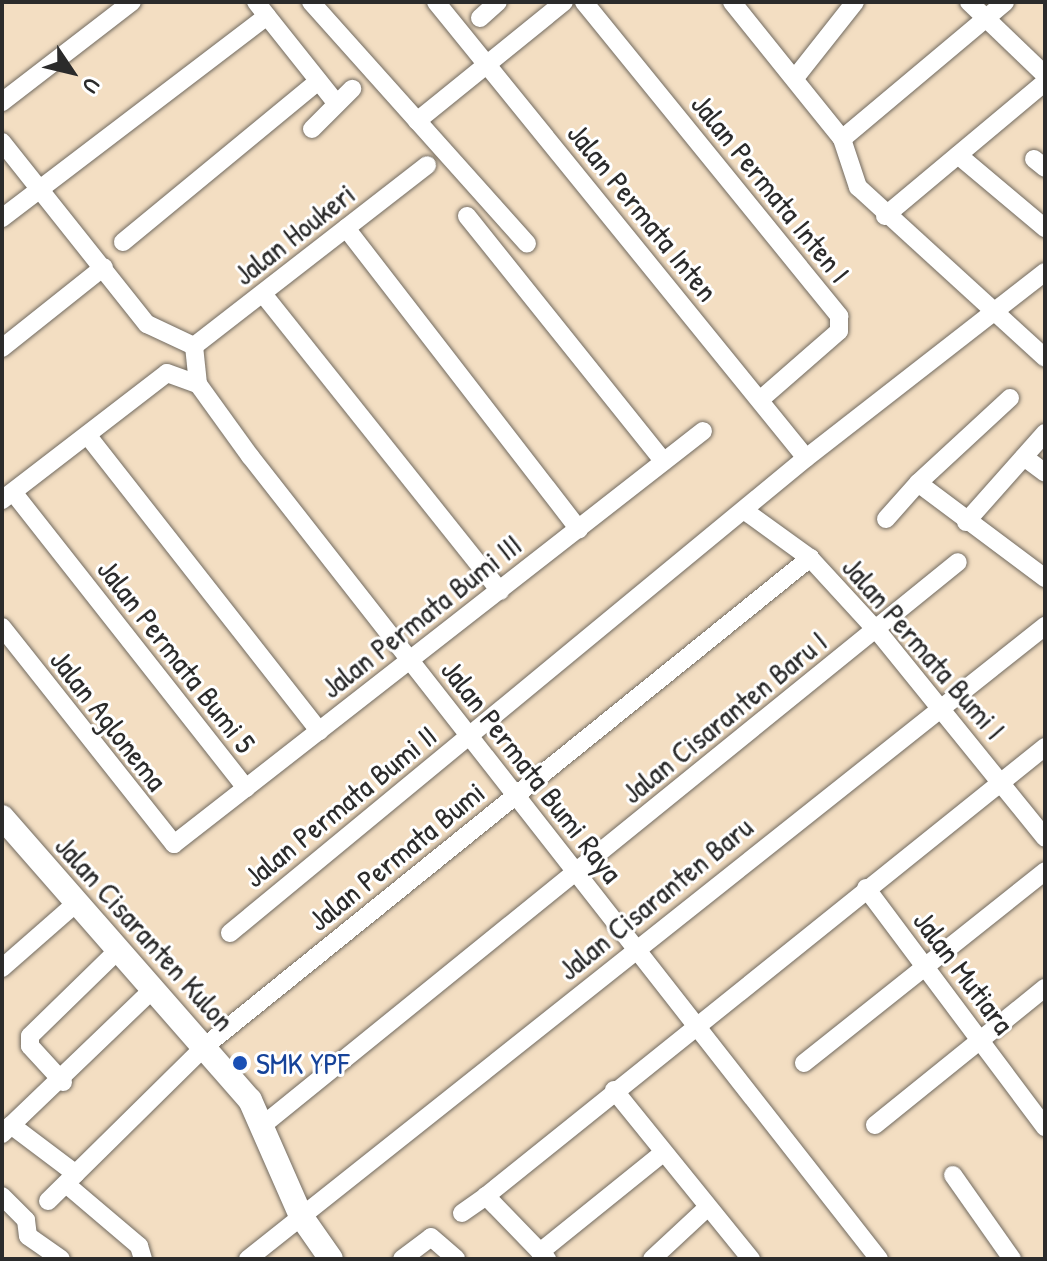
<!DOCTYPE html>
<html>
<head>
<meta charset="utf-8">
<style>
  body { margin:0 }
  #map { position:relative; width:1047px; height:1261px; overflow:hidden; background:#f3dec2; font-family:"Patrick Hand",sans-serif }
  div>[style] { position:absolute }
  .roads { filter:drop-shadow(0 0 2px #716a60) drop-shadow(0 0 2px #716a60) }
  .minor>* { height:18px; margin:-9px; padding:0 9px; transform-origin:9px; border-radius:9px; background:#fff }
  .major>* { height:24px; margin:-12px; padding:0 12px; transform-origin:12px; border-radius:12px; background:#fff }
  .dots>* { width:22px; height:22px; translate:-50% -50%; box-sizing:border-box; border:4px solid #fff; border-radius:50% }
  span { translate:-50% -50%; white-space:nowrap; text-align:center; line-height:1.15; -webkit-text-stroke:6px #fff; paint-order:stroke }
  .street-label { font-size:30px; color:#2b2b2b }
  .transit-label { font-size:30px; color:#164399 }
  .left { translate:0 -50%; text-align:left }
  .frame { position:absolute; inset:0; border:4px solid #2b2b2b; pointer-events:none }
  .north { position:absolute; left:32px; top:32px; width:80px; height:80px; -webkit-text-stroke:6px #fff; paint-order:stroke; rotate:125deg; font-size:22px; font-weight:700; line-height:32px; text-align:center; color:#2b2b2b }
  .north::after { content:''; display:block; margin:auto; width:28px; height:36px; background:#2b2b2b; clip-path:polygon(50% 0,100% 100%,50% 72%,0 100%) }
</style>
</head>
<body>
<div id="map">
  <div class="roads">
    <div class="minor">
      <i style="left:311px;top:2px;width:324px;rotate:48.2deg"></i>
      <i style="left:436px;top:2px;width:587px;rotate:50.94deg"></i>
      <i style="left:584px;top:2px;width:405px;rotate:50.9deg"></i>
      <i style="left:839px;top:316px;width:15px;rotate:90deg"></i>
      <i style="left:839px;top:331px;width:105px;rotate:138.9deg"></i>
      <i style="left:732px;top:2px;width:176px;rotate:51.2deg"></i>
      <i style="left:842px;top:139px;width:51px;rotate:71.6deg"></i>
      <i style="left:858px;top:187px;width:253px;rotate:42.4deg"></i>
      <i style="left:969px;top:2px;width:105px;rotate:43.8deg"></i>
      <i style="left:267px;top:16px;width:112px;rotate:51.5deg"></i>
      <i style="left:480px;top:18px;width:24px;rotate:-42deg"></i>
      <i style="left:795px;top:78px;width:97px;rotate:-51.7deg"></i>
      <i style="left:2px;top:102px;width:164px;rotate:-37.6deg"></i>
      <i style="left:417px;top:121px;width:189px;rotate:-39deg"></i>
      <i style="left:312px;top:129px;width:57px;rotate:-45deg"></i>
      <i style="left:842px;top:139px;width:213px;rotate:-40deg"></i>
      <i style="left:2px;top:142px;width:233px;rotate:51.5deg"></i>
      <i style="left:147px;top:324px;width:52px;rotate:25.1deg"></i>
      <i style="left:958px;top:155px;width:114px;rotate:40deg"></i>
      <i style="left:1034px;top:159px;width:14px;rotate:39deg"></i>
      <i style="left:467px;top:216px;width:314px;rotate:51.3deg"></i>
      <i style="left:885px;top:216px;width:209px;rotate:-39.9deg"></i>
      <i style="left:2px;top:218px;width:333px;rotate:-37.3deg"></i>
      <i style="left:267px;top:16px;width:18px;rotate:-128deg"></i>
      <i style="left:346px;top:228px;width:381px;rotate:52.3deg"></i>
      <i style="left:123px;top:242px;width:253px;rotate:-39.5deg"></i>
      <i style="left:263px;top:294px;width:380px;rotate:51.4deg"></i>
      <i style="left:194px;top:346px;width:38px;rotate:84deg"></i>
      <i style="left:198px;top:384px;width:89px;rotate:54.2deg"></i>
      <i style="left:250px;top:456px;width:1020px;rotate:51.93deg"></i>
      <i style="left:194px;top:346px;width:295px;rotate:-37.8deg"></i>
      <i style="left:2px;top:348px;width:130px;rotate:-38.5deg"></i>
      <i style="left:1010px;top:398px;width:125px;rotate:137.3deg"></i>
      <i style="left:918px;top:483px;width:159px;rotate:36.8deg"></i>
      <i style="left:88px;top:436px;width:375px;rotate:51.9deg"></i>
      <i style="left:1024px;top:457px;width:26px;rotate:37deg"></i>
      <i style="left:13px;top:492px;width:377px;rotate:51.8deg"></i>
      <i style="left:2px;top:500px;width:208px;rotate:-37.6deg"></i>
      <i style="left:167px;top:373px;width:33px;rotate:20deg"></i>
      <i style="left:745px;top:511px;width:80px;rotate:35.9deg"></i>
      <i style="left:810px;top:558px;width:103px;rotate:47.4deg"></i>
      <i style="left:880px;top:634px;width:262px;rotate:51deg"></i>
      <i style="left:886px;top:519px;width:48px;rotate:-48.4deg"></i>
      <i style="left:966px;top:522px;width:119px;rotate:-48.4deg"></i>
      <i style="left:2px;top:627px;width:277px;rotate:51.6deg"></i>
      <i style="left:174px;top:844px;width:671px;rotate:-37.98deg"></i>
      <i style="left:866px;top:888px;width:299px;rotate:53.2deg"></i>
      <i style="left:230px;top:933px;width:747px;rotate:-39.51deg"></i>
      <i style="left:806px;top:458px;width:303px;rotate:-37.9deg"></i>
      <i style="left:2px;top:968px;width:96px;rotate:-41.2deg"></i>
      <i style="left:804px;top:1063px;width:308px;rotate:-38.5deg"></i>
      <i style="left:63px;top:1082px;width:49px;rotate:-132.5deg"></i>
      <i style="left:30px;top:1046px;width:10px;rotate:-90deg"></i>
      <i style="left:30px;top:1036px;width:120px;rotate:-44.3deg"></i>
      <i style="left:614px;top:1090px;width:218px;rotate:51deg"></i>
      <i style="left:11px;top:1125px;width:81px;rotate:37deg"></i>
      <i style="left:263px;top:1125px;width:894px;rotate:-39.01deg"></i>
      <i style="left:875px;top:1125px;width:218px;rotate:-38.9deg"></i>
      <i style="left:2px;top:1134px;width:208px;rotate:-43.8deg"></i>
      <i style="left:953px;top:1175px;width:103px;rotate:54.9deg"></i>
      <i style="left:66px;top:1184px;width:96px;rotate:40.3deg"></i>
      <i style="left:139px;top:1246px;width:14px;rotate:73deg"></i>
      <i style="left:2px;top:1196px;width:34px;rotate:45deg"></i>
      <i style="left:26px;top:1220px;width:16px;rotate:83deg"></i>
      <i style="left:28px;top:1236px;width:40px;rotate:34.9deg"></i>
      <i style="left:48px;top:1201px;width:219px;rotate:-44.6deg"></i>
      <i style="left:204px;top:1047px;width:779px;rotate:-38.9deg"></i>
      <i style="left:462px;top:1213px;width:29px;rotate:-35deg"></i>
      <i style="left:540px;top:1252px;width:159px;rotate:-38.9deg"></i>
      <i style="left:248px;top:1259px;width:1018px;rotate:-38.46deg"></i>
      <i style="left:402px;top:1259px;width:36px;rotate:-37deg"></i>
      <i style="left:431px;top:1237px;width:33px;rotate:41deg"></i>
      <i style="left:547px;top:1259px;width:88px;rotate:-134.1deg"></i>
      <i style="left:486px;top:1196px;width:717px;rotate:-38.77deg"></i>
      <i style="left:652px;top:1259px;width:76px;rotate:-42.9deg"></i>
    </div>
    <div class="major">
      <i style="left:2px;top:817px;width:376px;rotate:48.8deg"></i>
      <i style="left:250px;top:1100px;width:127px;rotate:66.3deg"></i>
      <i style="left:301px;top:1216px;width:52px;rotate:55.1deg"></i>
    </div>
  </div>
  <div class="dots">
    <i style="left:240px;top:1063px;background:#1a4fb4"></i>
  </div>
  <div class="street-label">
    <span style="left:771px;top:188px;rotate:51deg">Jalan Permata Inten I</span>
    <span style="left:643px;top:212px;rotate:51deg">Jalan Permata Inten</span>
    <span style="left:294px;top:234px;rotate:-38deg">Jalan Houkeri</span>
    <span style="left:421px;top:616px;rotate:-38deg">Jalan Permata Bumi III</span>
    <span style="left:924px;top:648px;rotate:49deg">Jalan Permata Bumi I</span>
    <span style="left:177px;top:656px;rotate:52deg">Jalan Permata Bumi 5</span>
    <span style="left:724px;top:717px;rotate:-39deg">Jalan Cisaranten Baru I</span>
    <span style="left:109px;top:720px;rotate:52deg">Jalan Aglonema</span>
    <span style="left:532px;top:771px;rotate:52deg">Jalan Permata Bumi Raya</span>
    <span style="left:340px;top:806px;rotate:-39deg">Jalan Permata Bumi II</span>
    <span style="left:396px;top:856px;rotate:-39deg">Jalan Permata Bumi</span>
    <span style="left:655px;top:898px;rotate:-39deg">Jalan Cisaranten Baru</span>
    <span style="left:145px;top:933px;rotate:48deg">Jalan Cisaranten Kulon</span>
    <span style="left:964px;top:972px;rotate:53deg">Jalan Mutiara</span>
  </div>
  <div class="transit-label">
    <span class="left" style="left:256px;top:1063px">SMK YPF</span>
  </div>
  <div class="frame"></div>
  <div class="north">U</div>
</div>
</body>
</html>
